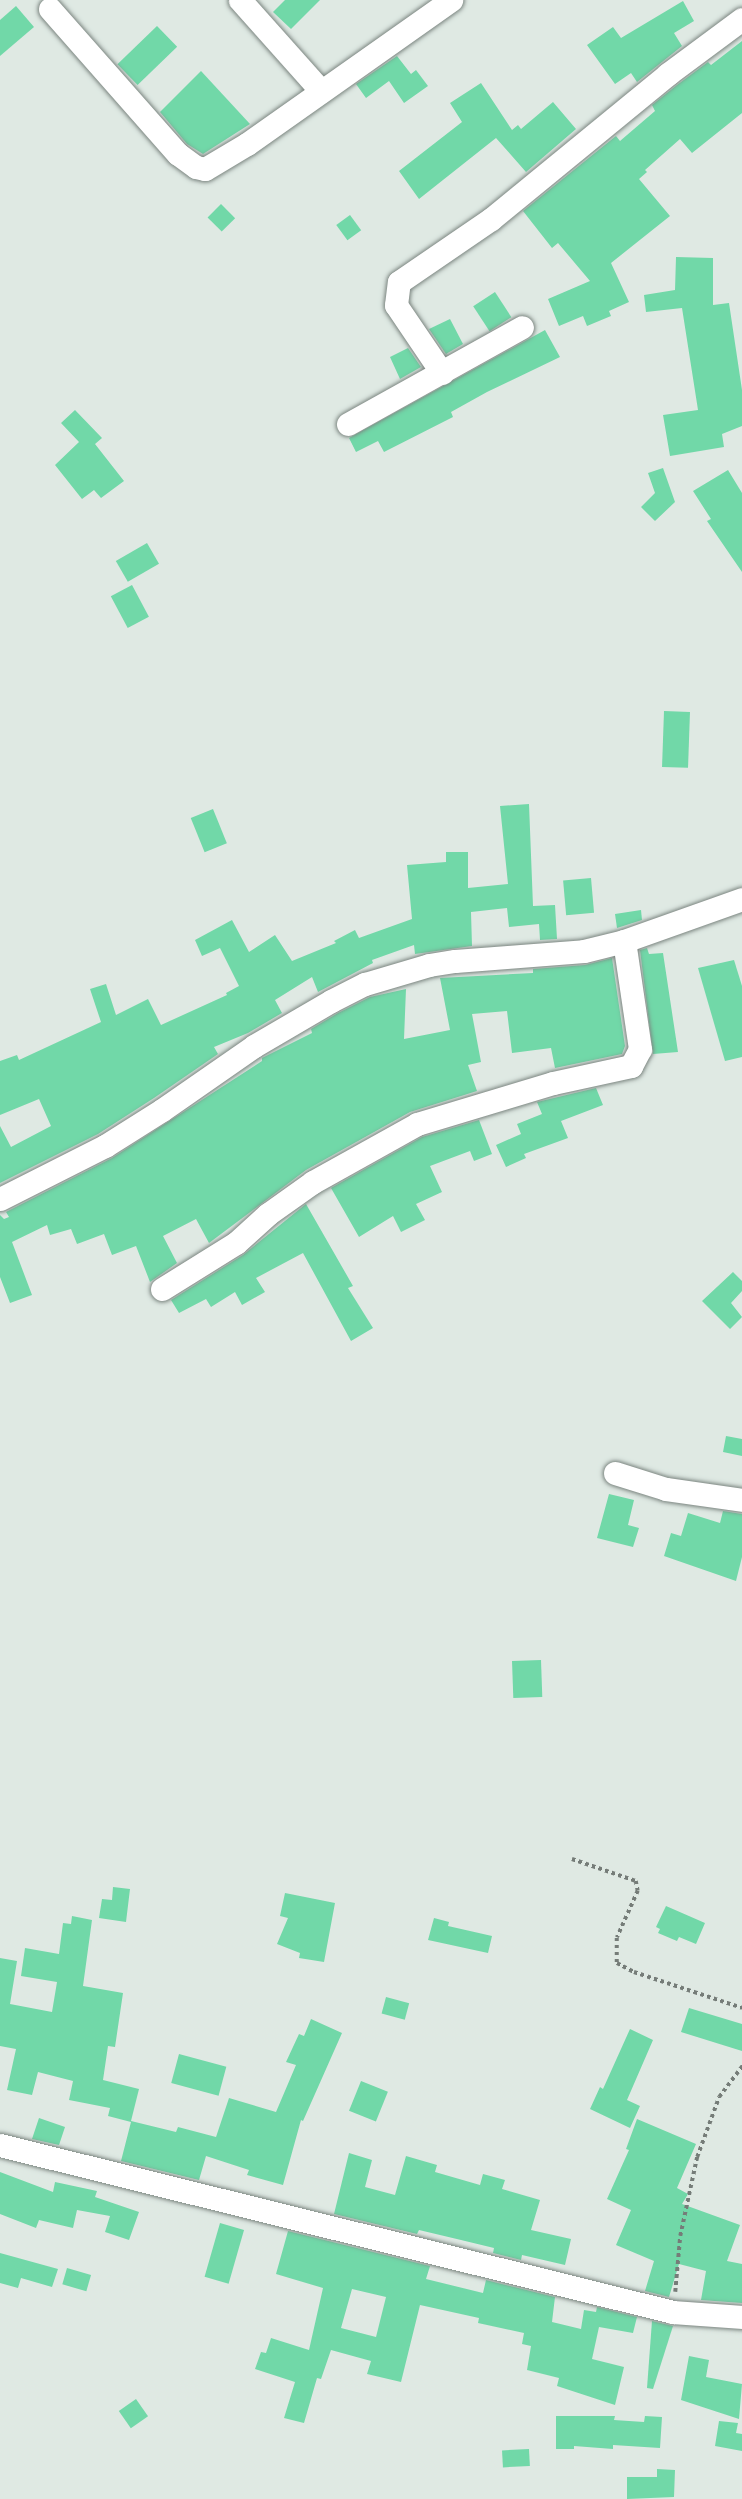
<!DOCTYPE html>
<html>
<head>
<meta charset="utf-8">
<style>
  body { margin:0 }
  #map { position:relative; width:742px; height:2499px; overflow:hidden; background:#dfe9e3; font-family:Rubik,sans-serif }
  div>[style] { position:absolute }
  .building>* { inset:0; background:#71d8a8; transform-origin:0 0 }
  .path>* { height:3.5px; margin-top:-1.75px; transform-origin:0; background:repeating-linear-gradient(90deg,#757c78 0 3.5px,transparent 0 7px) }
  .roads { filter:drop-shadow(0 0 2px #7b8580) drop-shadow(0 0 2px #7b8580) }
  .minor>* { height:23px; margin:-11.5px; padding:0 11.5px; transform-origin:11.5px; border-radius:11.5px; background:#fff }
  span { translate:-50% -50%; white-space:nowrap; text-align:center; line-height:1.15; -webkit-text-stroke:6px #dfe9e3; paint-order:stroke }
</style>
</head>
<body>
<div id="map">
  <div class="building">
    <i style="clip-path:polygon(285px 0,320px 0,291px 29px,273px 12px)"></i>
    <i style="clip-path:polygon(683px 1px,694px 21px,674px 33px,682px 46px,637px 82px,631px 73px,615px 84px,587px 45px,613px 27px,621px 38px)"></i>
    <i style="clip-path:polygon(16px 6px,34px 27px,0 56px,0 20px)"></i>
    <i style="left:157px;top:26px;width:29px;height:55px;rotate:46deg"></i>
    <i style="clip-path:polygon(742px 41px,742px 113px,692px 153px,680px 139px,645px 170px,647px 172px,639px 179px,670px 216px,611px 263px,629px 302px,609px 311px,611px 316px,587px 326px,583px 316px,559px 326px,548px 299px,590px 281px,558px 243px,552px 248px,523px 211px,616px 136px,620px 141px,655px 111px,652px 105px,677px 85px,708px 62px,711px 65px)"></i>
    <i style="clip-path:polygon(397px 56px,411px 74px,416px 70px,428px 86px,404px 103px,389px 81px,366px 98px,356px 84px)"></i>
    <i style="clip-path:polygon(201px 71px,250px 124px,203px 154px,187px 144px,160px 112px)"></i>
    <i style="clip-path:polygon(481px 83px,512px 130px,518px 125px,521px 129px,553px 102px,576px 129px,526px 172px,496px 138px,419px 199px,399px 171px,462px 122px,450px 103px)"></i>
    <i style="left:221px;top:204px;width:20px;height:19px;rotate:45deg"></i>
    <i style="left:350px;top:215px;width:19px;height:17px;rotate:54deg"></i>
    <i style="clip-path:polygon(676px 257px,713px 258px,713px 305px,729px 303px,742px 390px,742px 426px,722px 434px,724px 447px,670px 456px,663px 415px,698px 410px,682px 308px,646px 312px,644px 295px,675px 290px)"></i>
    <i style="left:495px;top:292px;width:30px;height:26px;rotate:57deg"></i>
    <i style="clip-path:polygon(450px 319px,463px 344px,446px 354px,429px 329px)"></i>
    <i style="clip-path:polygon(545px 330px,560px 357px,487px 392px,451px 412px,453px 417px,384px 452px,378px 441px,356px 452px,349px 438px)"></i>
    <i style="clip-path:polygon(408px 348px,421px 367px,400px 379px,390px 357px)"></i>
    <i style="clip-path:polygon(75px 410px,102px 438px,95px 444px,124px 481px,101px 498px,94px 490px,82px 499px,55px 465px,79px 442px,61px 423px)"></i>
    <i style="clip-path:polygon(663px 468px,675px 502px,655px 521px,641px 507px,655px 493px,648px 473px)"></i>
    <i style="clip-path:polygon(728px 470px,742px 493px,742px 572px,707px 521px,711px 519px,693px 491px)"></i>
    <i style="left:147px;top:543px;width:24px;height:36px;rotate:60deg"></i>
    <i style="left:132px;top:585px;width:36px;height:24px;rotate:62deg"></i>
    <i style="left:664px;top:711px;width:26px;height:56px;rotate:2deg"></i>
    <i style="clip-path:polygon(529px 804px,533px 906px,555px 905px,557px 939px,540px 940px,539px 924px,509px 927px,507px 908px,471px 912px,472px 946px,415px 954px,414px 945px,372px 960px,373px 963px,318px 992px,312px 977px,275px 1000px,282px 1013px,248px 1033px,214px 1047px,218px 1054px,154px 1098px,98px 1134px,0 1183px,0 1126px,11px 1147px,51px 1126px,39px 1099px,0 1115px,0 1061px,17px 1055px,19px 1060px,101px 1022px,90px 989px,106px 984px,116px 1015px,148px 999px,161px 1025px,227px 995px,226px 993px,239px 986px,220px 948px,202px 956px,195px 940px,232px 920px,249px 952px,275px 935px,292px 961px,336px 943px,334px 941px,355px 930px,359px 938px,412px 919px,407px 865px,446px 862px,446px 852px,468px 852px,468px 888px,508px 884px,500px 806px)"></i>
    <i style="left:213px;top:809px;width:37px;height:24px;rotate:68deg"></i>
    <i style="left:591px;top:878px;width:35px;height:28px;rotate:85deg"></i>
    <i style="clip-path:polygon(641px 910px,642px 920px,617px 928px,615px 914px)"></i>
    <i style="clip-path:polygon(647px 948px,649px 954px,663px 953px,678px 1052px,653px 1054px,640px 950px)"></i>
    <i style="clip-path:polygon(612px 958px,625px 1046px,622px 1054px,555px 1068px,551px 1048px,512px 1053px,507px 1011px,472px 1014px,481px 1062px,468px 1065px,477px 1091px,410px 1112px,306px 1170px,209px 1243px,196px 1219px,163px 1236px,177px 1263px,150px 1282px,136px 1246px,112px 1255px,104px 1234px,77px 1244px,71px 1229px,50px 1235px,47px 1225px,12px 1242px,32px 1295px,10px 1303px,0 1277px,0 1215px,4px 1219px,9px 1217px,6px 1212px,112px 1158px,262px 1061px,262px 1058px,312px 1033px,311px 1029px,338px 1013px,370px 997px,406px 989px,404px 1039px,450px 1030px,440px 978px,533px 973px,533px 969px,585px 965px)"></i>
    <i style="clip-path:polygon(734px 960px,742px 986px,742px 1057px,725px 1061px,698px 968px)"></i>
    <i style="clip-path:polygon(596px 1088px,603px 1105px,561px 1121px,568px 1138px,524px 1154px,526px 1158px,506px 1167px,496px 1145px,521px 1134px,517px 1124px,542px 1114px,537px 1102px)"></i>
    <i style="clip-path:polygon(479px 1120px,492px 1154px,474px 1161px,470px 1151px,430px 1166px,442px 1192px,416px 1204px,425px 1220px,401px 1232px,393px 1216px,359px 1237px,331px 1188px,422px 1137px)"></i>
    <i style="clip-path:polygon(306px 1204px,353px 1286px,348px 1288px,373px 1328px,351px 1341px,303px 1253px,256px 1278px,265px 1292px,242px 1305px,235px 1292px,211px 1307px,206px 1299px,179px 1313px,171px 1300px,243px 1255px)"></i>
    <i style="clip-path:polygon(733px 1272px,742px 1281px,742px 1291px,731px 1303px,742px 1317px,730px 1329px,702px 1301px)"></i>
    <i style="clip-path:polygon(726px 1436px,742px 1439px,742px 1456px,723px 1452px)"></i>
    <i style="clip-path:polygon(609px 1494px,634px 1500px,628px 1525px,639px 1528px,633px 1547px,597px 1538px)"></i>
    <i style="clip-path:polygon(723px 1511px,742px 1514px,742px 1557px,736px 1581px,664px 1556px,671px 1533px,681px 1536px,688px 1513px,720px 1523px)"></i>
    <i style="left:541px;top:1660px;width:37px;height:29px;rotate:88deg"></i>
    <i style="clip-path:polygon(113px 1887px,130px 1889px,126px 1922px,99px 1918px,102px 1899px,112px 1900px)"></i>
    <i style="clip-path:polygon(285px 1893px,335px 1903px,324px 1962px,299px 1958px,300px 1953px,277px 1944px,288px 1918px,280px 1916px)"></i>
    <i style="clip-path:polygon(666px 1906px,705px 1923px,696px 1944px,679px 1937px,677px 1941px,658px 1933px,660px 1929px,656px 1927px)"></i>
    <i style="clip-path:polygon(72px 1916px,92px 1920px,83px 1986px,123px 1993px,115px 2047px,108px 2046px,103px 2080px,139px 2089px,131px 2121px,176px 2132px,178px 2127px,216px 2137px,229px 2098px,276px 2112px,296px 2065px,286px 2062px,299px 2034px,304px 2036px,311px 2019px,342px 2033px,303px 2121px,301px 2120px,283px 2185px,247px 2175px,249px 2170px,206px 2156px,199px 2180px,121px 2161px,131px 2122px,108px 2116px,110px 2108px,69px 2100px,73px 2081px,38px 2072px,32px 2095px,7px 2090px,16px 2049px,0 2046px,0 1958px,17px 1961px,10px 2004px,52px 2012px,57px 1982px,21px 1976px,25px 1948px,59px 1954px,63px 1923px,71px 1924px)"></i>
    <i style="clip-path:polygon(434px 1918px,449px 1922px,448px 1926px,492px 1936px,488px 1953px,428px 1940px)"></i>
    <i style="left:386px;top:1997px;width:24px;height:17px;rotate:15deg"></i>
    <i style="clip-path:polygon(689px 2008px,742px 2024px,742px 2051px,681px 2032px)"></i>
    <i style="clip-path:polygon(630px 2029px,653px 2040px,627px 2100px,640px 2106px,630px 2128px,590px 2109px,600px 2087px,603px 2089px)"></i>
    <i style="left:179px;top:2054px;width:49px;height:30px;rotate:15deg"></i>
    <i style="left:361px;top:2081px;width:29px;height:32px;rotate:22deg"></i>
    <i style="clip-path:polygon(39px 2118px,65px 2127px,59px 2145px,32px 2139px)"></i>
    <i style="clip-path:polygon(637px 2119px,696px 2144px,677px 2188px,688px 2194px,682px 2204px,740px 2225px,727px 2261px,742px 2264px,742px 2303px,701px 2300px,706px 2271px,679px 2264px,669px 2297px,645px 2291px,654px 2261px,616px 2245px,631px 2210px,607px 2199px,629px 2150px,626px 2149px)"></i>
    <i style="clip-path:polygon(349px 2153px,372px 2160px,365px 2187px,395px 2195px,406px 2156px,437px 2165px,435px 2172px,480px 2185px,483px 2174px,505px 2180px,502px 2189px,540px 2200px,531px 2230px,571px 2239px,565px 2265px,522px 2255px,521px 2260px,493px 2253px,494px 2248px,461px 2240px,419px 2230px,417px 2234px,334px 2214px)"></i>
    <i style="clip-path:polygon(0 2172px,53px 2192px,55px 2182px,97px 2191px,95px 2197px,139px 2212px,129px 2240px,105px 2232px,110px 2216px,77px 2210px,73px 2228px,39px 2220px,36px 2228px,0 2214px)"></i>
    <i style="left:220px;top:2223px;width:25px;height:56px;rotate:16deg"></i>
    <i style="clip-path:polygon(evenodd,288px 2231px,430px 2266px,426px 2279px,483px 2293px,486px 2280px,555px 2297px,552px 2322px,581px 2329px,584px 2310px,596px 2312px,597px 2307px,637px 2317px,633px 2333px,599px 2327px,592px 2359px,624px 2367px,615px 2405px,557px 2386px,559px 2378px,527px 2370px,531px 2346px,522px 2344px,524px 2333px,478px 2323px,479px 2318px,420px 2305px,401px 2382px,367px 2374px,371px 2361px,331px 2350px,321px 2379px,317px 2378px,304px 2423px,284px 2418px,295px 2382px,255px 2369px,261px 2352px,266px 2353px,271px 2338px,309px 2350px,323px 2288px,276px 2274px,288px 2231px,352px 2289px,386px 2297px,376px 2337px,341px 2328px,352px 2289px)"></i>
    <i style="clip-path:polygon(0 2253px,58px 2269px,52px 2287px,21px 2278px,18px 2288px,0 2283px)"></i>
    <i style="left:67px;top:2268px;width:25px;height:17px;rotate:16deg"></i>
    <i style="clip-path:polygon(652px 2321px,673px 2326px,653px 2389px,647px 2388px)"></i>
    <i style="clip-path:polygon(689px 2356px,709px 2360px,706px 2377px,742px 2384px,739px 2419px,681px 2400px)"></i>
    <i style="left:136px;top:2399px;width:21px;height:21px;rotate:55deg"></i>
    <i style="clip-path:polygon(556px 2416px,615px 2416px,614px 2420px,644px 2422px,645px 2416px,662px 2417px,660px 2448px,613px 2445px,613px 2449px,574px 2446px,574px 2449px,556px 2449px)"></i>
    <i style="clip-path:polygon(719px 2421px,738px 2423px,736px 2433px,742px 2434px,742px 2451px,715px 2446px)"></i>
    <i style="left:529px;top:2449px;width:17px;height:27px;rotate:87deg"></i>
    <i style="clip-path:polygon(657px 2469px,675px 2470px,674px 2497px,627px 2499px,627px 2477px,657px 2477px)"></i>
  </div>
  <div class="path">
    <i style="left:572px;top:1859px;width:68px;rotate:19deg"></i>
    <i style="left:636px;top:1881px;width:10px;rotate:79deg"></i>
    <i style="left:638px;top:1891px;width:51px;rotate:114.1deg"></i>
    <i style="left:617px;top:1938px;width:25px;rotate:90deg"></i>
    <i style="left:617px;top:1963px;width:19px;rotate:28deg"></i>
    <i style="left:634px;top:1972px;width:114px;rotate:18.4deg"></i>
    <i style="left:675px;top:2292px;width:56px;rotate:-84.9deg"></i>
    <i style="left:680px;top:2236px;width:81px;rotate:-77.9deg"></i>
    <i style="left:697px;top:2157px;width:64px;rotate:-69.9deg"></i>
    <i style="left:719px;top:2097px;width:39px;rotate:-53deg"></i>
  </div>
  <div class="roads">
    <div class="minor">
      <i style="left:240px;top:0;width:122px;rotate:48.3deg"></i>
      <i style="left:50px;top:9px;width:193px;rotate:48.6deg"></i>
      <i style="left:178px;top:154px;width:22px;rotate:36deg"></i>
      <i style="left:196px;top:167px;width:9px;rotate:13deg"></i>
      <i style="left:205px;top:169px;width:49px;rotate:-30.8deg"></i>
      <i style="left:247px;top:144px;width:250px;rotate:-35.2deg"></i>
      <i style="left:442px;top:373px;width:82px;rotate:-124.1deg"></i>
      <i style="left:396px;top:305px;width:23px;rotate:-83deg"></i>
      <i style="left:399px;top:282px;width:112px;rotate:-34.4deg"></i>
      <i style="left:491px;top:219px;width:229px;rotate:-39.3deg"></i>
      <i style="left:668px;top:74px;width:92px;rotate:-36.6deg"></i>
      <i style="left:348px;top:424px;width:199px;rotate:-29.1deg"></i>
      <i style="left:0;top:1199px;width:118px;rotate:-26.8deg"></i>
      <i style="left:105px;top:1146px;width:67px;rotate:-32.3deg"></i>
      <i style="left:162px;top:1110px;width:112px;rotate:-34.8deg"></i>
      <i style="left:254px;top:1046px;width:89px;rotate:-30.3deg"></i>
      <i style="left:331px;top:1001px;width:38px;rotate:-27deg"></i>
      <i style="left:365px;top:984px;width:67px;rotate:-16.5deg"></i>
      <i style="left:429px;top:965px;width:26px;rotate:-9deg"></i>
      <i style="left:455px;top:961px;width:129px;rotate:-4.4deg"></i>
      <i style="left:584px;top:951px;width:41px;rotate:-14deg"></i>
      <i style="left:624px;top:941px;width:125px;rotate:-19.6deg"></i>
      <i style="left:162px;top:1289px;width:87px;rotate:-31.9deg"></i>
      <i style="left:236px;top:1243px;width:43px;rotate:-42.2deg"></i>
      <i style="left:268px;top:1214px;width:55px;rotate:-35.4deg"></i>
      <i style="left:313px;top:1182px;width:119px;rotate:-29.1deg"></i>
      <i style="left:417px;top:1124px;width:142px;rotate:-16.8deg"></i>
      <i style="left:553px;top:1083px;width:80px;rotate:-12.3deg"></i>
      <i style="left:631px;top:1066px;width:19px;rotate:-62deg"></i>
      <i style="left:640px;top:1049px;width:109px;rotate:-98.4deg"></i>
      <i style="left:615px;top:1473px;width:53px;rotate:17.4deg"></i>
      <i style="left:666px;top:1489px;width:77px;rotate:8.2deg"></i>
      <i style="left:0;top:2145px;width:693px;rotate:13.94deg"></i>
      <i style="left:673px;top:2312px;width:69px;rotate:4.1deg"></i>
    </div>
  </div>
</div>
</body>
</html>
